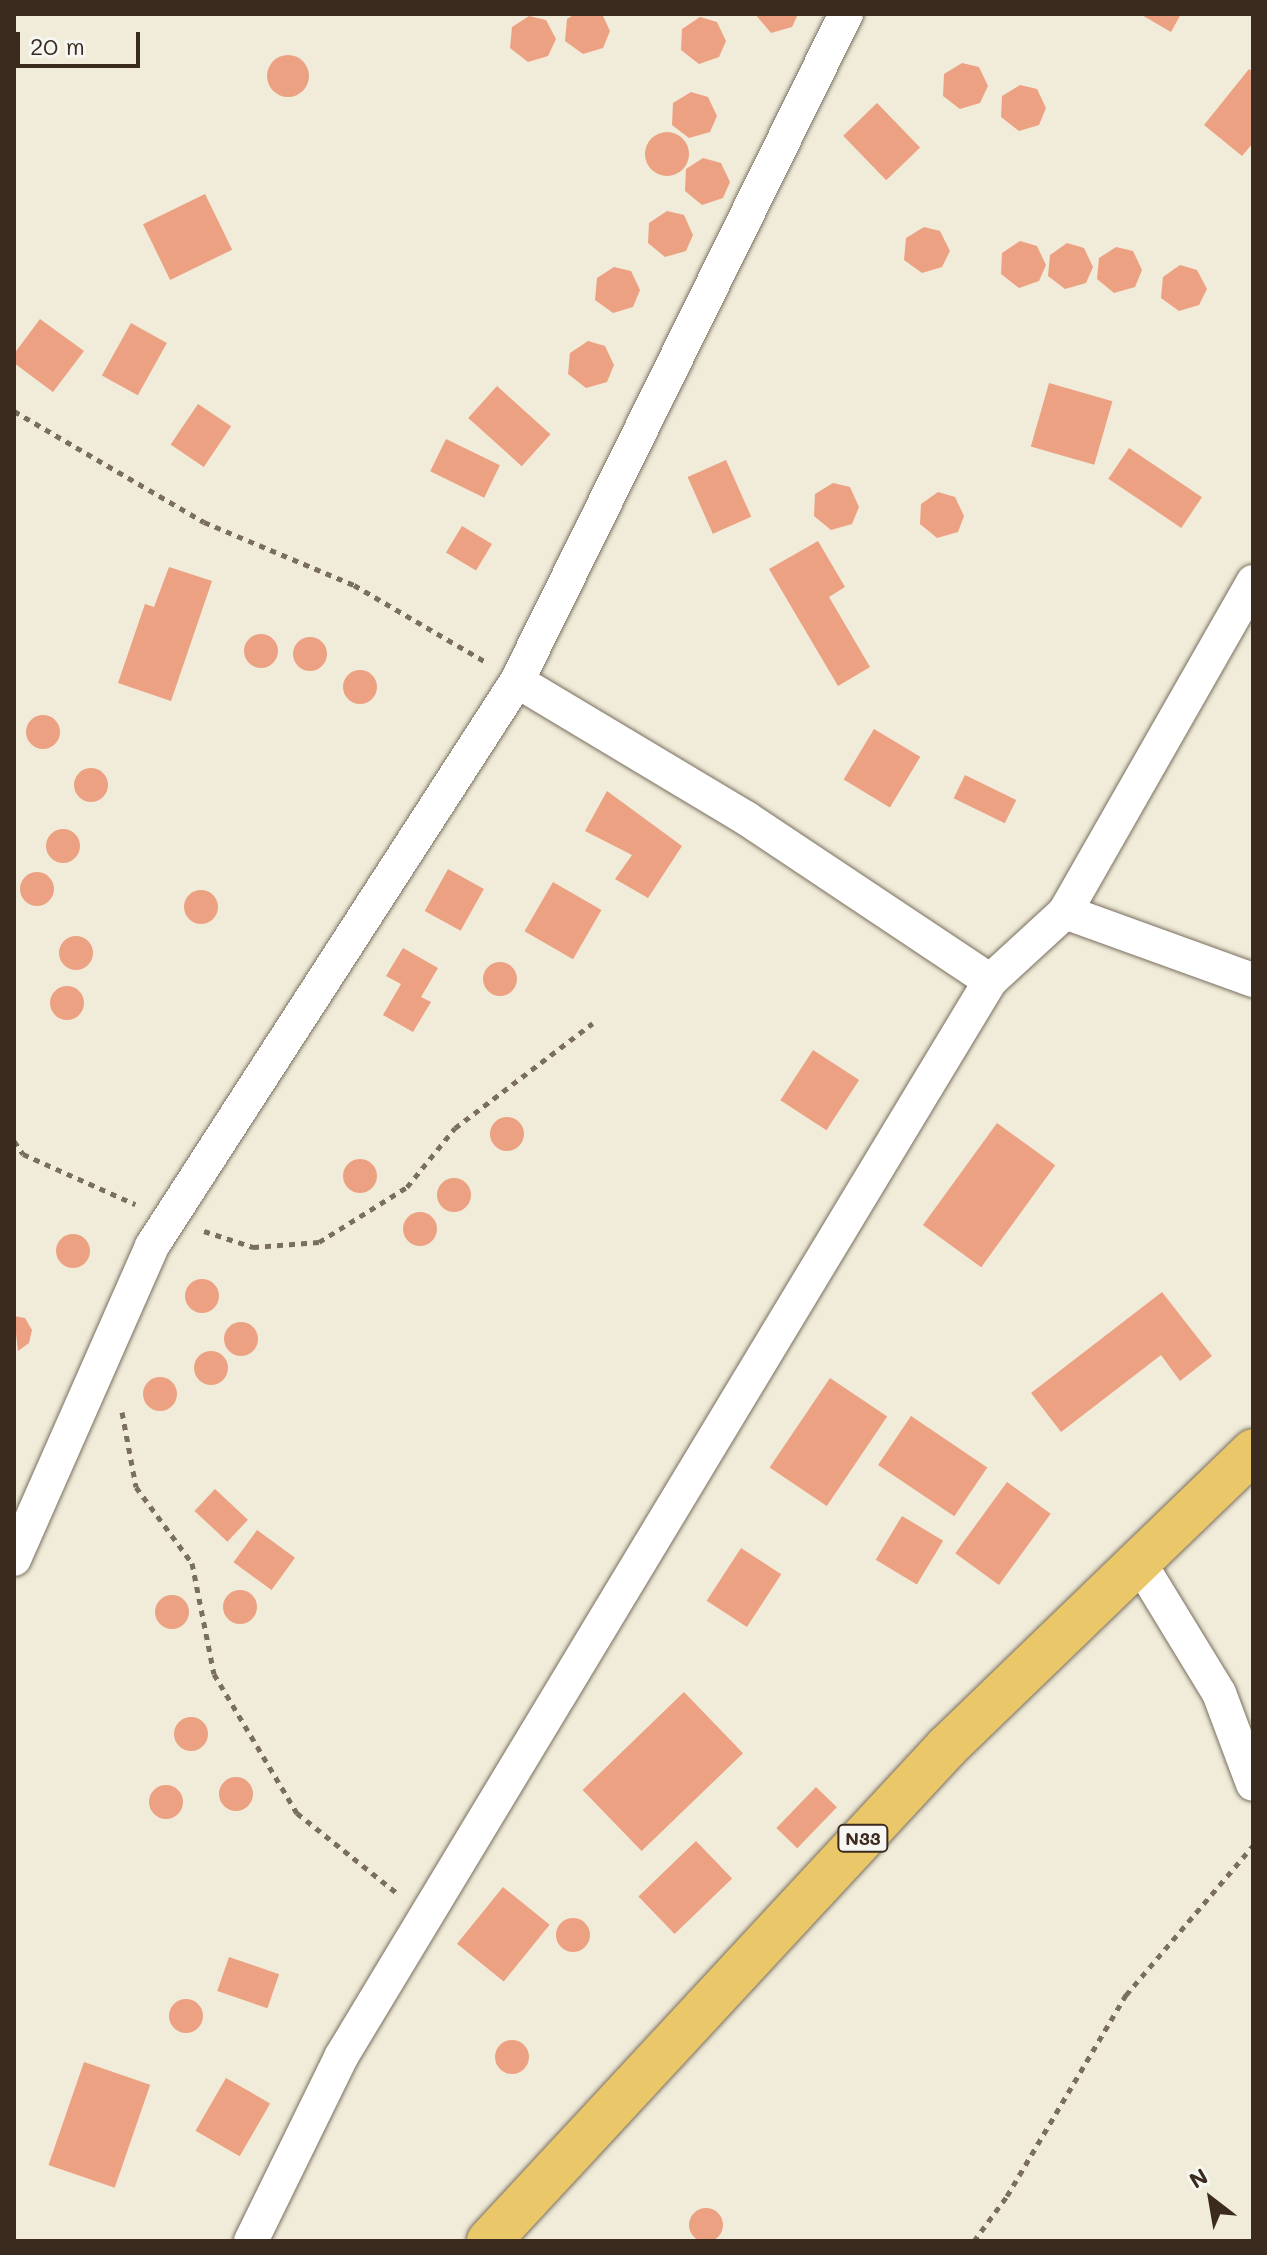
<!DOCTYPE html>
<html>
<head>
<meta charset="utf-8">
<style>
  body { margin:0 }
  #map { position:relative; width:1267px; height:2255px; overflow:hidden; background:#f0ecd9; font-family:Mali,sans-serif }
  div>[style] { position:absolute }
  .building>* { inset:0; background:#eca182; transform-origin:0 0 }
  .round { border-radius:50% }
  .path>* { height:5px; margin-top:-2.5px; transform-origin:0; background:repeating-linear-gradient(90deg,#7a6e5f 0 6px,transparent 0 12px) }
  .roads { filter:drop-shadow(0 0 2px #7a6e5f) drop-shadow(0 0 2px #7a6e5f) }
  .street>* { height:34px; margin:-17px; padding:0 17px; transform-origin:17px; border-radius:17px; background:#fff }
  .primary>* { height:44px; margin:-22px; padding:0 22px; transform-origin:22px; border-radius:22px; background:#eac769 }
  span { translate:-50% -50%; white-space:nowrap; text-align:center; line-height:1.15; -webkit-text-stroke:7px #f6f6f2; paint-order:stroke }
  .shield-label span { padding:2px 6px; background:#f6f6f2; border:2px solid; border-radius:6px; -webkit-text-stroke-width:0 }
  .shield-label { font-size:18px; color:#3b2a1e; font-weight:700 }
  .frame { position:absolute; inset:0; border:16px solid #3b2a1e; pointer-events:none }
  .north { position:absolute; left:1171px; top:2159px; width:80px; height:80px; -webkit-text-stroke:6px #f6f6f2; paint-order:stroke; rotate:329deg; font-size:22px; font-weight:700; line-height:32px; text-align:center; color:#3b2a1e }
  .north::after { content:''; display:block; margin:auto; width:28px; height:36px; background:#3b2a1e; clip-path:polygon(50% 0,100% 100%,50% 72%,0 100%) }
  .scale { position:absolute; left:16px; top:32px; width:124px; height:36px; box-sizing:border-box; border:4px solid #3b2a1e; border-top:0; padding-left:10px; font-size:24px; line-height:28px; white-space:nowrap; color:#3b2a1e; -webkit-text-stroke:6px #f6f6f2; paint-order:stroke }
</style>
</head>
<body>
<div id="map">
  <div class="building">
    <i style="clip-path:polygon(575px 14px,602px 14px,610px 31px,603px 48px,583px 54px,565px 41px,567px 19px)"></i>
    <i style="clip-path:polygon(755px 14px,798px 14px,792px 27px,771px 33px)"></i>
    <i style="clip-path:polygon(1140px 14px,1181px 14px,1171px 32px)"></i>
    <i style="clip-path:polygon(529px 16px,546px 20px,556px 39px,548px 56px,528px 62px,510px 48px,512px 27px)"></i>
    <i style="clip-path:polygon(700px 17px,717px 22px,726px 41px,719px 57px,699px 64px,681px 50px,682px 29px)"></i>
    <i class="round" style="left:267px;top:55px;width:42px;height:42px"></i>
    <i style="clip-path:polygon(962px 63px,979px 67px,988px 86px,980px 103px,960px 109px,943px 96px,944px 74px)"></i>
    <i style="clip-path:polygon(1249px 69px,1253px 72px,1253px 143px,1242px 156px,1204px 125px)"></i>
    <i style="clip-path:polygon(1020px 85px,1037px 89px,1046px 108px,1039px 125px,1019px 131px,1001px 117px,1002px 96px)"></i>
    <i style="clip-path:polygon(691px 92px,708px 97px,717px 116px,710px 132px,689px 138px,672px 125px,673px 103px)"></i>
    <i style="left:877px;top:103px;width:62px;height:47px;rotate:46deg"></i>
    <i class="round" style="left:645px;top:132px;width:44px;height:44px"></i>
    <i style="clip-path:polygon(703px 158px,721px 163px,730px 182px,723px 198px,702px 205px,685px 191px,686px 169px)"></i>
    <i style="left:205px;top:194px;width:62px;height:69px;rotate:64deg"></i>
    <i style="clip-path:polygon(667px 211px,684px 215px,693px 235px,686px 251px,665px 257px,648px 243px,649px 223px)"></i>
    <i style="clip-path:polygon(924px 227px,940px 231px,950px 251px,942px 267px,922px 273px,904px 260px,906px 238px)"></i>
    <i style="clip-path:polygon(1020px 241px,1037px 246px,1046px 265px,1039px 281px,1019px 288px,1001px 274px,1002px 253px)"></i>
    <i style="clip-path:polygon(1067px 243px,1084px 248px,1093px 267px,1086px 283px,1065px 289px,1048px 276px,1050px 255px)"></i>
    <i style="clip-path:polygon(1116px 247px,1133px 251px,1142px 270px,1135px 287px,1114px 293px,1097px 279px,1099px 258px)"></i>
    <i style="clip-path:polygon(1180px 265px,1197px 270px,1207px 289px,1199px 305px,1179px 311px,1161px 298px,1163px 277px)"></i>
    <i style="clip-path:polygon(614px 267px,631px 271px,640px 290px,633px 307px,613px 313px,595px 300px,597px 278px)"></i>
    <i style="clip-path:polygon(40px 319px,84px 351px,53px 392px,14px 363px,14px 354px)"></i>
    <i style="left:131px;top:323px;width:41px;height:60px;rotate:29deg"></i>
    <i style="clip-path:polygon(588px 341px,605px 346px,614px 365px,607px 382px,586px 388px,568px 374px,570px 353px)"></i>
    <i style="left:1049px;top:383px;width:66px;height:66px;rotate:16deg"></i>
    <i style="left:497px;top:386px;width:72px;height:43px;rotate:42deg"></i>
    <i style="left:198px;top:404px;width:40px;height:49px;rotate:34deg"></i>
    <i style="left:446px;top:439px;width:60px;height:36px;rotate:26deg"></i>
    <i style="left:1129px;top:448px;width:88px;height:37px;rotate:34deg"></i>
    <i style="left:726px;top:460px;width:62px;height:42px;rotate:66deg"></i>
    <i style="clip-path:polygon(833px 483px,850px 487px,859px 507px,852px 524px,831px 530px,814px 516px,815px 494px)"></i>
    <i style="clip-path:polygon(938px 492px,955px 497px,964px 516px,958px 532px,937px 538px,920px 524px,921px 504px)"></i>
    <i style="left:462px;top:526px;width:35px;height:31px;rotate:31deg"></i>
    <i style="clip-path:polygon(818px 541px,845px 587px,829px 597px,870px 667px,838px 686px,769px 569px)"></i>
    <i style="clip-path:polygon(169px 567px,212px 581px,171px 701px,118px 683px,145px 604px,154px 607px)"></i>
    <i class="round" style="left:244px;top:634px;width:34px;height:34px"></i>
    <i class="round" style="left:293px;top:637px;width:34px;height:34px"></i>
    <i class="round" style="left:343px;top:670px;width:34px;height:34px"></i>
    <i class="round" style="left:26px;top:715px;width:34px;height:34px"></i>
    <i style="left:874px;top:729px;width:54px;height:59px;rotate:31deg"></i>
    <i class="round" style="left:74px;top:768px;width:34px;height:34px"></i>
    <i style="left:965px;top:775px;width:57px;height:26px;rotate:26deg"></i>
    <i style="clip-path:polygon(607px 791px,682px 846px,648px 898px,615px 879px,632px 855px,585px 831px)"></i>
    <i class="round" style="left:46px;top:829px;width:34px;height:34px"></i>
    <i style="left:448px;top:869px;width:41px;height:48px;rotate:29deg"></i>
    <i class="round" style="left:20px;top:872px;width:34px;height:34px"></i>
    <i style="left:553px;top:882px;width:56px;height:57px;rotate:30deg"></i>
    <i class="round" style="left:184px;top:890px;width:34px;height:34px"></i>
    <i class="round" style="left:59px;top:936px;width:34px;height:34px"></i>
    <i style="clip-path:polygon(403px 948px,438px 968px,421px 997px,431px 1002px,413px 1032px,383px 1015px,401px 984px,386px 976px)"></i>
    <i class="round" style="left:483px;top:962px;width:34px;height:34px"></i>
    <i class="round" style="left:50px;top:986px;width:34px;height:34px"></i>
    <i style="left:813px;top:1050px;width:55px;height:60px;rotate:33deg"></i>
    <i class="round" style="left:490px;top:1117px;width:34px;height:34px"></i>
    <i style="left:997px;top:1123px;width:72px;height:126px;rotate:36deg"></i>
    <i class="round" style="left:343px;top:1159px;width:34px;height:34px"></i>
    <i class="round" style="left:437px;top:1178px;width:34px;height:34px"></i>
    <i class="round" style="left:403px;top:1212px;width:34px;height:34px"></i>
    <i class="round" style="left:56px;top:1234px;width:34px;height:34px"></i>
    <i class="round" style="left:185px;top:1279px;width:34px;height:34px"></i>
    <i style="clip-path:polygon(1162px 1292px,1212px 1356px,1180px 1381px,1161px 1355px,1061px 1432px,1031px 1393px)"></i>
    <i style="clip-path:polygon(14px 1316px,25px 1318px,32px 1330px,29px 1343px,18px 1351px)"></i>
    <i class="round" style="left:224px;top:1322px;width:34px;height:34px"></i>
    <i class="round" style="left:194px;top:1351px;width:34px;height:34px"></i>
    <i class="round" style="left:143px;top:1377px;width:34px;height:34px"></i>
    <i style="left:830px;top:1378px;width:69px;height:108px;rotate:34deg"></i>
    <i style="left:911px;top:1416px;width:92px;height:59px;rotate:34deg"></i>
    <i style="left:1007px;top:1482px;width:54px;height:88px;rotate:36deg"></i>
    <i style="left:215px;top:1489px;width:45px;height:30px;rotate:43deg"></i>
    <i style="left:902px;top:1516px;width:48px;height:51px;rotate:31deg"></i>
    <i style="left:257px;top:1530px;width:47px;height:40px;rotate:36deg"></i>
    <i style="left:741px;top:1548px;width:48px;height:63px;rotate:33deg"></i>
    <i class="round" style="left:223px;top:1590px;width:34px;height:34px"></i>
    <i class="round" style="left:155px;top:1595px;width:34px;height:34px"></i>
    <i style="left:684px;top:1692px;width:85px;height:141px;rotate:46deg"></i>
    <i class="round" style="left:174px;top:1717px;width:34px;height:34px"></i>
    <i class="round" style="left:219px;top:1777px;width:34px;height:34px"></i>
    <i class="round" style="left:149px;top:1785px;width:34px;height:34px"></i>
    <i style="left:816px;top:1787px;width:29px;height:57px;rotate:44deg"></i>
    <i style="left:696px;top:1841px;width:52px;height:80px;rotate:46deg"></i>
    <i style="left:503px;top:1887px;width:60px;height:73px;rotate:39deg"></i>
    <i class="round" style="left:556px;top:1918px;width:34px;height:34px"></i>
    <i style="left:229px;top:1957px;width:53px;height:36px;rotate:19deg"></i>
    <i class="round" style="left:169px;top:1999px;width:34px;height:34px"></i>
    <i class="round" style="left:495px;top:2040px;width:34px;height:34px"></i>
    <i style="left:84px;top:2062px;width:70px;height:109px;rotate:19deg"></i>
    <i style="left:226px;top:2078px;width:51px;height:61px;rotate:30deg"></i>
    <i class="round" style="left:689px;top:2208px;width:34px;height:34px"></i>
  </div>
  <div class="path">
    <i style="left:14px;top:411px;width:220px;rotate:30.3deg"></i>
    <i style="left:204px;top:522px;width:163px;rotate:22.8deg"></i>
    <i style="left:354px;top:585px;width:153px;rotate:30.3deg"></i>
    <i style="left:14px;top:1141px;width:16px;rotate:55deg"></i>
    <i style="left:23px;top:1154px;width:123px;rotate:24.1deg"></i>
    <i style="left:204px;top:1231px;width:52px;rotate:18.1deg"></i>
    <i style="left:253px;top:1247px;width:66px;rotate:-4.3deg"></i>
    <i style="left:319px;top:1242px;width:104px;rotate:-32deg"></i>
    <i style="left:407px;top:1187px;width:76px;rotate:-50.9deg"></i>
    <i style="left:455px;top:1128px;width:173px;rotate:-37.3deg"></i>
    <i style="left:122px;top:1412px;width:76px;rotate:79.4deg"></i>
    <i style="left:136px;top:1487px;width:94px;rotate:53.6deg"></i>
    <i style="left:192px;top:1563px;width:113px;rotate:78.8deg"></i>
    <i style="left:214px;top:1674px;width:162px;rotate:59.2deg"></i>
    <i style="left:297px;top:1813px;width:128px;rotate:38.7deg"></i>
    <i style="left:974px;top:2241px;width:56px;rotate:-53.7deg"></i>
    <i style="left:1007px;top:2196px;width:234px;rotate:-59.4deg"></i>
    <i style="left:1126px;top:1995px;width:196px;rotate:-49.6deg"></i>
  </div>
  <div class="roads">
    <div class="street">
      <i style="left:517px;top:681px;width:267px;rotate:30.9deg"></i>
      <i style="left:746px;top:818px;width:293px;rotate:33.7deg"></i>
      <i style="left:1065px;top:912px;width:200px;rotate:19.9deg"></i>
      <i style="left:14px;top:1559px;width:342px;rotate:-66.2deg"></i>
      <i style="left:152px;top:1246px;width:673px;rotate:-57.14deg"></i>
      <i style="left:517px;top:681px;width:744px;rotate:-63.75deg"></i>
      <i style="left:1139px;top:1562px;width:153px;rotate:58.6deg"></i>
      <i style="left:1219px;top:1693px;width:97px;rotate:69.5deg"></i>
      <i style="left:251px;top:2241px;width:205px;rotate:-63.9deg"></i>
      <i style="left:341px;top:2057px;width:1257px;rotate:-58.9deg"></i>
      <i style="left:990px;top:981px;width:102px;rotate:-42.6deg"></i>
      <i style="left:1065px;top:912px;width:380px;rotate:-60.3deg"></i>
    </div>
    <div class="primary">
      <i style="left:489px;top:2241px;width:674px;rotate:-47.17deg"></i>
      <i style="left:947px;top:1747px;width:426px;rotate:-44deg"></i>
    </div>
  </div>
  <div class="shield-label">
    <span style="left:863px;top:1838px">N33</span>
  </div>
  <div class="frame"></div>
  <div class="north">N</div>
  <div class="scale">20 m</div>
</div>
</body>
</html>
